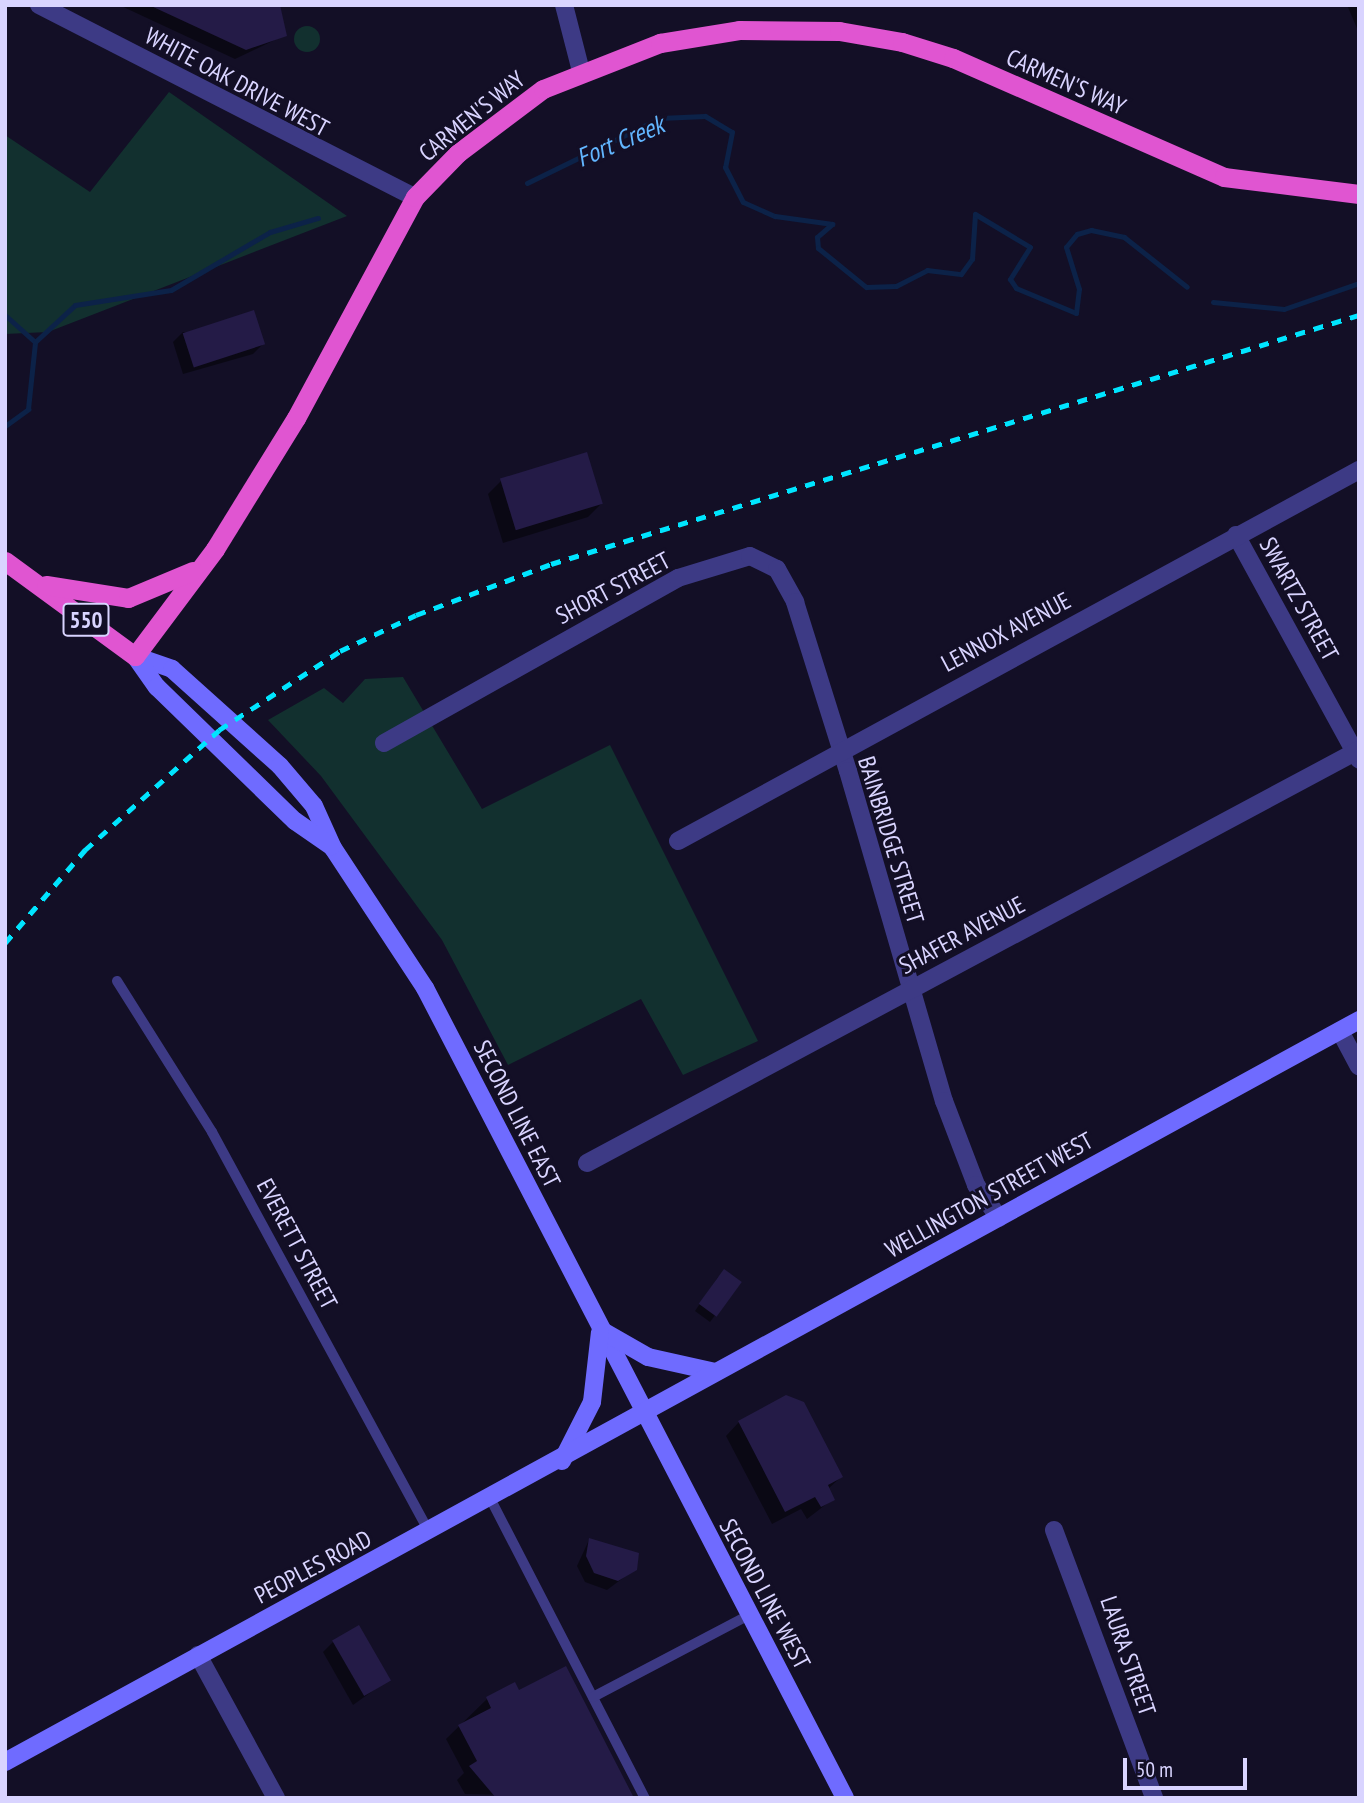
<!DOCTYPE html>
<html>
<head>
<meta charset="utf-8">
<style>
  body { margin:0 }
  #map { position:relative; width:1364px; height:1803px; overflow:hidden; background:#130f26; font-family:"PT Sans Narrow",sans-serif }
  div>[style] { position:absolute }
  .green>* { inset:0; background:#12302f }
  .round { border-radius:50% }
  .shadow>* { inset:0; background:#0007 }
  .stream>* { height:5px; margin:-2.5px; padding:0 2.5px; transform-origin:2.5px; border-radius:2.5px; background:#0c2248 }
  .building>* { inset:0; background:#241b47; transform-origin:0 0 }
  .service>* { height:10px; margin:-5px; padding:0 5px; transform-origin:5px; border-radius:5px; background:#3d3a85 }
  .minor>* { height:18px; margin:-9px; padding:0 9px; transform-origin:9px; border-radius:9px; background:#3d3a85 }
  .tertiary>* { height:18px; margin:-9px; padding:0 9px; transform-origin:9px; border-radius:9px; background:#3d3a85 }
  .secondary>* { height:18px; margin:-9px; padding:0 9px; transform-origin:9px; border-radius:9px; background:#6f6bff }
  .trunk>* { height:19px; margin:-9.5px; padding:0 9.5px; transform-origin:9.5px; border-radius:9.5px; background:#e055d1 }
  .rail>* { height:5px; margin-top:-2.5px; transform-origin:0; background:repeating-linear-gradient(90deg,#00e5ff 0 10px,transparent 0 19px) }
  span { translate:-50% -50%; white-space:nowrap; text-align:center; line-height:1.15; -webkit-text-stroke:6px #130f26; paint-order:stroke }
  .shield-label span { padding:2px 5px; background:#130f26; border:2px solid; border-radius:5px; -webkit-text-stroke-width:0 }
  .shield-label { font-size:23px; color:#d9d4ff; font-weight:700 }
  .street-label { font-size:24px; color:#d9d4ff }
  .water-label { font-size:26px; color:#62b6ff; font-style:italic }
  .frame { position:absolute; inset:0; border:7px solid #d9d4ff; pointer-events:none }
  .scale { position:absolute; left:1123px; top:1758px; width:124px; height:32px; box-sizing:border-box; border:4px solid #d9d4ff; border-top:0; padding-left:9px; font-size:21px; line-height:24px; white-space:nowrap; color:#d9d4ff; -webkit-text-stroke:5px #130f26; paint-order:stroke }
</style>
</head>
<body>
<div id="map">
  <div class="green">
    <i class="round" style="left:294px;top:26px;width:26px;height:26px"></i>
    <i style="clip-path:polygon(169px 92px,347px 216px,48px 332px,5px 334px,5px 135px,90px 192px)"></i>
    <i style="clip-path:polygon(403px 677px,482px 809px,610px 745px,758px 1041px,683px 1075px,641px 999px,508px 1065px,442px 940px,321px 776px,268px 720px,324px 688px,343px 703px,365px 679px)"></i>
  </div>
  <div class="shadow">
    <i style="clip-path:polygon(119px 5px,255px 5px,285px 35px,235px 59px)"></i>
    <i style="clip-path:polygon(1347px 5px,1359px 5px,1359px 33px)"></i>
    <i style="clip-path:polygon(183px 332px,263px 344px,253px 354px,183px 374px,173px 342px)"></i>
    <i style="clip-path:polygon(501px 481px,601px 504px,588px 517px,503px 543px,488px 494px)"></i>
    <i style="clip-path:polygon(718px 1277px,740px 1282px,710px 1322px,695px 1311px)"></i>
    <i style="clip-path:polygon(739px 1422px,841px 1477px,828px 1489px,833px 1499px,807px 1519px,801px 1509px,772px 1524px,726px 1436px)"></i>
    <i style="clip-path:polygon(589px 1540px,635px 1569px,607px 1590px,585px 1582px,577px 1566px)"></i>
    <i style="clip-path:polygon(333px 1642px,388px 1680px,353px 1705px,323px 1652px)"></i>
    <i style="clip-path:polygon(487px 1699px,632px 1798px,465px 1794px,457px 1780px,464px 1773px,446px 1739px)"></i>
  </div>
  <div class="stream">
    <i style="left:527px;top:183px;width:148px;rotate:-26deg"></i>
    <i style="left:660px;top:118px;width:45px;rotate:-2.5deg"></i>
    <i style="left:705px;top:116px;width:31px;rotate:31deg"></i>
    <i style="left:732px;top:132px;width:36px;rotate:101deg"></i>
    <i style="left:725px;top:167px;width:39px;rotate:63deg"></i>
    <i style="left:743px;top:202px;width:35px;rotate:24deg"></i>
    <i style="left:775px;top:216px;width:58px;rotate:8deg"></i>
    <i style="left:832px;top:224px;width:20px;rotate:139deg"></i>
    <i style="left:817px;top:237px;width:11px;rotate:85deg"></i>
    <i style="left:818px;top:248px;width:62px;rotate:39.1deg"></i>
    <i style="left:866px;top:287px;width:30px;rotate:-2deg"></i>
    <i style="left:896px;top:286px;width:35px;rotate:-27deg"></i>
    <i style="left:927px;top:270px;width:34px;rotate:7deg"></i>
    <i style="left:961px;top:274px;width:19px;rotate:-54deg"></i>
    <i style="left:972px;top:259px;width:45px;rotate:-86.2deg"></i>
    <i style="left:975px;top:214px;width:64px;rotate:31deg"></i>
    <i style="left:1030px;top:247px;width:38px;rotate:122deg"></i>
    <i style="left:1010px;top:279px;width:11px;rotate:56deg"></i>
    <i style="left:1016px;top:288px;width:65px;rotate:22.6deg"></i>
    <i style="left:1076px;top:313px;width:24px;rotate:-83deg"></i>
    <i style="left:1079px;top:289px;width:44px;rotate:-107.2deg"></i>
    <i style="left:1066px;top:247px;width:17px;rotate:-50deg"></i>
    <i style="left:1077px;top:234px;width:15px;rotate:-16deg"></i>
    <i style="left:1091px;top:230px;width:34px;rotate:12deg"></i>
    <i style="left:1124px;top:237px;width:80px;rotate:38.4deg"></i>
    <i style="left:1213px;top:302px;width:71px;rotate:5.6deg"></i>
    <i style="left:1284px;top:309px;width:79px;rotate:-19.1deg"></i>
    <i style="left:5px;top:315px;width:40px;rotate:42deg"></i>
    <i style="left:5px;top:426px;width:29px;rotate:-36deg"></i>
    <i style="left:28px;top:409px;width:67px;rotate:-84deg"></i>
    <i style="left:35px;top:342px;width:54px;rotate:-42.8deg"></i>
    <i style="left:75px;top:305px;width:97px;rotate:-8.9deg"></i>
    <i style="left:171px;top:290px;width:115px;rotate:-30.4deg"></i>
    <i style="left:270px;top:232px;width:50px;rotate:-16.3deg"></i>
  </div>
  <div class="building">
    <i style="clip-path:polygon(149px 5px,280px 5px,287px 36px,246px 50px)"></i>
    <i style="left:254px;top:310px;width:36px;height:75px;rotate:72deg"></i>
    <i style="left:587px;top:452px;width:54px;height:91px;rotate:73deg"></i>
    <i style="left:724px;top:1269px;width:22px;height:43px;rotate:36deg"></i>
    <i style="clip-path:polygon(786px 1395px,804px 1402px,843px 1477px,828px 1485px,835px 1500px,821px 1507px,815px 1497px,785px 1512px,738px 1421px)"></i>
    <i style="clip-path:polygon(589px 1538px,639px 1553px,637px 1570px,618px 1581px,594px 1573px,586px 1556px)"></i>
    <i style="left:359px;top:1625px;width:64px;height:31px;rotate:60deg"></i>
    <i style="clip-path:polygon(566px 1666px,634px 1798px,496px 1798px,469px 1766px,477px 1761px,458px 1725px,491px 1708px,486px 1697px,515px 1682px,519px 1690px)"></i>
  </div>
  <div class="service">
    <i style="left:117px;top:981px;width:178px;rotate:57.8deg"></i>
    <i style="left:212px;top:1132px;width:455px;rotate:61.5deg"></i>
    <i style="left:491px;top:1500px;width:335px;rotate:62.7deg"></i>
    <i style="left:593px;top:1697px;width:176px;rotate:-27.7deg"></i>
  </div>
  <div class="minor">
    <i style="left:39px;top:5px;width:422px;rotate:27.1deg"></i>
    <i style="left:1236px;top:535px;width:256px;rotate:61.3deg"></i>
    <i style="left:384px;top:743px;width:337px;rotate:-29.3deg"></i>
    <i style="left:678px;top:578px;width:75px;rotate:-17deg"></i>
    <i style="left:750px;top:556px;width:30px;rotate:26deg"></i>
    <i style="left:777px;top:569px;width:38px;rotate:61deg"></i>
    <i style="left:795px;top:602px;width:177px;rotate:72.6deg"></i>
    <i style="left:848px;top:771px;width:344px;rotate:73.8deg"></i>
    <i style="left:944px;top:1101px;width:90px;rotate:69.1deg"></i>
    <i style="left:976px;top:1185px;width:40px;rotate:55.1deg"></i>
    <i style="left:678px;top:841px;width:776px;rotate:-28.58deg"></i>
    <i style="left:1340px;top:1031px;width:40px;rotate:62deg"></i>
    <i style="left:587px;top:1163px;width:876px;rotate:-28.15deg"></i>
    <i style="left:1054px;top:1530px;width:286px;rotate:69.5deg"></i>
    <i style="left:198px;top:1655px;width:163px;rotate:61.4deg"></i>
  </div>
  <div class="tertiary">
    <i style="left:564px;top:5px;width:68px;rotate:75.6deg"></i>
  </div>
  <div class="secondary">
    <i style="left:135px;top:656px;width:39px;rotate:19deg"></i>
    <i style="left:172px;top:669px;width:145px;rotate:41.9deg"></i>
    <i style="left:280px;top:766px;width:52px;rotate:49.6deg"></i>
    <i style="left:314px;top:806px;width:46px;rotate:65.7deg"></i>
    <i style="left:333px;top:848px;width:168px;rotate:56.7deg"></i>
    <i style="left:425px;top:988px;width:912px;rotate:62.59deg"></i>
    <i style="left:135px;top:656px;width:38px;rotate:55deg"></i>
    <i style="left:157px;top:687px;width:192px;rotate:44.2deg"></i>
    <i style="left:295px;top:821px;width:44px;rotate:34.8deg"></i>
    <i style="left:601px;top:1330px;width:54px;rotate:29.9deg"></i>
    <i style="left:648px;top:1357px;width:69px;rotate:12.6deg"></i>
    <i style="left:562px;top:1461px;width:66px;rotate:-63deg"></i>
    <i style="left:592px;top:1402px;width:70px;rotate:-83.5deg"></i>
    <i style="left:5px;top:1762px;width:1544px;rotate:-28.72deg"></i>
  </div>
  <div class="trunk">
    <i style="left:5px;top:561px;width:161px;rotate:36.2deg"></i>
    <i style="left:135px;top:656px;width:134px;rotate:-53.2deg"></i>
    <i style="left:215px;top:549px;width:154px;rotate:-58.3deg"></i>
    <i style="left:296px;top:418px;width:251px;rotate:-61.7deg"></i>
    <i style="left:415px;top:197px;width:62px;rotate:-45.7deg"></i>
    <i style="left:458px;top:153px;width:106px;rotate:-37deg"></i>
    <i style="left:543px;top:89px;width:126px;rotate:-21.5deg"></i>
    <i style="left:660px;top:43px;width:80px;rotate:-9.3deg"></i>
    <i style="left:739px;top:30px;width:100px;rotate:0.6deg"></i>
    <i style="left:839px;top:31px;width:64px;rotate:9.9deg"></i>
    <i style="left:902px;top:42px;width:53px;rotate:17.4deg"></i>
    <i style="left:953px;top:58px;width:296px;rotate:23.7deg"></i>
    <i style="left:1224px;top:177px;width:136px;rotate:7.2deg"></i>
    <i style="left:46px;top:585px;width:83px;rotate:9deg"></i>
    <i style="left:128px;top:598px;width:70px;rotate:-22.6deg"></i>
  </div>
  <div class="rail">
    <i style="left:5px;top:943px;width:123px;rotate:-49.3deg"></i>
    <i style="left:85px;top:850px;width:180px;rotate:-41.8deg"></i>
    <i style="left:219px;top:730px;width:145px;rotate:-33.1deg"></i>
    <i style="left:340px;top:651px;width:84px;rotate:-25.3deg"></i>
    <i style="left:416px;top:615px;width:144px;rotate:-20.7deg"></i>
    <i style="left:551px;top:564px;width:845px;rotate:-17.13deg"></i>
  </div>
  <div class="shield-label">
    <span style="left:86px;top:620px">550</span>
  </div>
  <div class="street-label">
    <span style="left:237px;top:82px;rotate:28deg">WHITE OAK DRIVE WEST</span>
    <span style="left:1066px;top:82px;rotate:24deg">CARMEN'S WAY</span>
    <span style="left:472px;top:116px;rotate:-39deg">CARMEN'S WAY</span>
    <span style="left:613px;top:588px;rotate:-28deg">SHORT STREET</span>
    <span style="left:1299px;top:599px;rotate:61deg">SWARTZ STREET</span>
    <span style="left:1006px;top:632px;rotate:-28deg">LENNOX AVENUE</span>
    <span style="left:891px;top:840px;rotate:73deg">BAINBRIDGE STREET</span>
    <span style="left:962px;top:935px;rotate:-28deg">SHAFER AVENUE</span>
    <span style="left:517px;top:1114px;rotate:63deg">SECOND LINE EAST</span>
    <span style="left:989px;top:1195px;rotate:-29deg">WELLINGTON STREET WEST</span>
    <span style="left:297px;top:1244px;rotate:62deg">EVERETT STREET</span>
    <span style="left:313px;top:1567px;rotate:-28deg">PEOPLES ROAD</span>
    <span style="left:765px;top:1594px;rotate:62deg">SECOND LINE WEST</span>
    <span style="left:1128px;top:1656px;rotate:71deg">LAURA STREET</span>
  </div>
  <div class="water-label">
    <span style="left:620px;top:141px;rotate:-23deg">Fort Creek</span>
  </div>
  <div class="frame"></div>
  <div class="scale">50 m</div>
</div>
</body>
</html>
